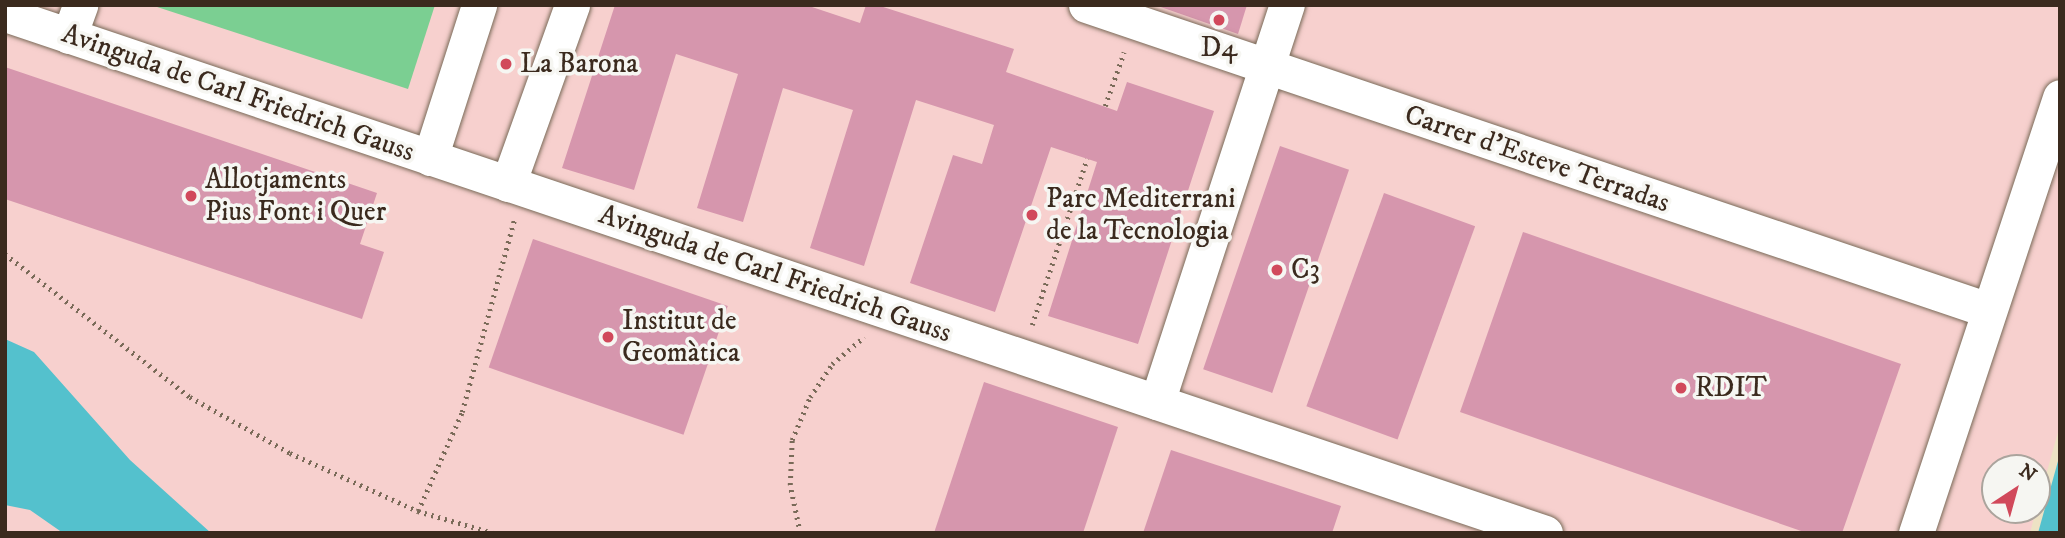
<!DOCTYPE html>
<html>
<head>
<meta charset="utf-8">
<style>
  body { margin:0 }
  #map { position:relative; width:2065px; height:538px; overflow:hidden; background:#ede2c4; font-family:"IM FELL DW Pica",serif }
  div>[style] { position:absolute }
  .built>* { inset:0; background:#f7d0ce }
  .green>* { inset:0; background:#7bcf92 }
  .water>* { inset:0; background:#54c1cd }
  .building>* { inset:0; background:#d696ad; transform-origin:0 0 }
  .path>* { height:4.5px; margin-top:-2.25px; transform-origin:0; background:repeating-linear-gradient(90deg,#796a58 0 2px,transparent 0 7px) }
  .roads { filter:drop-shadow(0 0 2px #796a58) drop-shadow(0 0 2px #796a58) }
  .minor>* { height:35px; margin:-17.5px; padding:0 17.5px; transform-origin:17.5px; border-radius:17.5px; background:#fff }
  .dots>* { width:19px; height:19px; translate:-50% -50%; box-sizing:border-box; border:4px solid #f6f6f2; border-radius:50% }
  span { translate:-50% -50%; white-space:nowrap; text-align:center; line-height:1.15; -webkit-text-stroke:7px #f6f6f2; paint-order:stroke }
  .poi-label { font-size:28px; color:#3b2a1e }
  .left { translate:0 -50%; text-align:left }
  .street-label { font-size:28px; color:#3b2a1e }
  .frame { position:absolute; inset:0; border:7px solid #3b2a1e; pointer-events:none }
  .north { position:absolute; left:1981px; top:454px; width:70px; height:70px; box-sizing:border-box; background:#f6f6f2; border:2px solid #aba49d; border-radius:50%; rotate:36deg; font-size:19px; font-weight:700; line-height:28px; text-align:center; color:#3b2a1e }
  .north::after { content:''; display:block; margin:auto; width:24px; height:32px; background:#d1495b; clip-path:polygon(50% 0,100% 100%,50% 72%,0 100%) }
</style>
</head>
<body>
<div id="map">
  <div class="built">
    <i style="clip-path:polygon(5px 5px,2060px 5px,2060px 425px,2037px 507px,2037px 468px,1995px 468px,1995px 510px,2036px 510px,2030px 533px,5px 533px)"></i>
  </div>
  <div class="green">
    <i style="clip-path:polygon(151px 5px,435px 5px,408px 89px)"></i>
  </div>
  <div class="water">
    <i style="clip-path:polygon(5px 339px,34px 352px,130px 460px,211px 533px,63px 533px,30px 510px,5px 505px)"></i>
    <i style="clip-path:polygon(2060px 454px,2060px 533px,2038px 533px)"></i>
  </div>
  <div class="building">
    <i style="clip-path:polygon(615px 5px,806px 5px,860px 23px,866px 5px,877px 5px,1014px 49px,1006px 72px,1117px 111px,1127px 82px,1214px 111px,1138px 344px,1048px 316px,1097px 162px,1051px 147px,995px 312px,910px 283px,953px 155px,982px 164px,994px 125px,916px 100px,864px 266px,810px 248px,853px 110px,783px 88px,743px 222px,697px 208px,738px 74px,676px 54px,634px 190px,562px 168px)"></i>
    <i style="clip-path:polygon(1155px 5px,1247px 5px,1238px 34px)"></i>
    <i style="clip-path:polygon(5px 67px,377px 193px,360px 244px,384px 252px,362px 319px,5px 199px)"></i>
    <i style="left:1280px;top:146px;width:73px;height:236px;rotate:19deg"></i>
    <i style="left:1384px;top:193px;width:97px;height:227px;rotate:20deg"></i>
    <i style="clip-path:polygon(1523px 232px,1901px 364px,1842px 533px,1807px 533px,1460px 412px)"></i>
    <i style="left:533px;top:239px;width:206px;height:136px;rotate:19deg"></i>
    <i style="clip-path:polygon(984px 382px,1118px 427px,1083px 533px,934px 533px)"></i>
    <i style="clip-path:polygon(1171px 450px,1341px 506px,1332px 533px,1143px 533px)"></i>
  </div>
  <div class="path">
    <i style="left:1105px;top:106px;width:57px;rotate:-70.6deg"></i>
    <i style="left:5px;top:254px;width:234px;rotate:37.7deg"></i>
    <i style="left:190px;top:397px;width:115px;rotate:29.2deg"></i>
    <i style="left:290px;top:453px;width:141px;rotate:24.4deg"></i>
    <i style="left:418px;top:511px;width:78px;rotate:16.3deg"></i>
    <i style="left:1032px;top:325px;width:175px;rotate:-71.7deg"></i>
    <i style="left:418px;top:511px;width:108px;rotate:-66deg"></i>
    <i style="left:462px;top:412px;width:199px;rotate:-74.8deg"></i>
    <i style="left:800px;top:533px;width:49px;rotate:-101.8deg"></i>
    <i style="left:790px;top:485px;width:45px;rotate:-87.5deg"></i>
    <i style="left:792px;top:440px;width:47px;rotate:-67.3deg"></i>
    <i style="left:810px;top:397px;width:40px;rotate:-56deg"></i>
    <i style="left:832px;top:364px;width:42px;rotate:-40.2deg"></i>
  </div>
  <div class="roads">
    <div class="minor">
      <i style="left:1086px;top:5px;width:952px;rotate:18.68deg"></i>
      <i style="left:5px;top:14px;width:1625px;rotate:18.62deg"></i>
      <i style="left:69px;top:36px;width:33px;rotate:-70deg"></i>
      <i style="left:430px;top:158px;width:161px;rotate:-72.2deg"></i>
      <i style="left:508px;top:184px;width:190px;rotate:-70.3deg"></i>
      <i style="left:1157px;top:402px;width:418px;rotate:-71.9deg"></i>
      <i style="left:1916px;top:533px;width:459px;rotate:-71.7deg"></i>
    </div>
  </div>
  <div class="dots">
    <i style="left:1219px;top:20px;background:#d1495b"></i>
    <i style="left:506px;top:64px;background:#d1495b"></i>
    <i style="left:191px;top:196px;background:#d1495b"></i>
    <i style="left:1032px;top:215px;background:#d1495b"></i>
    <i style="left:1277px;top:270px;background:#d1495b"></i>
    <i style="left:608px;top:337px;background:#d1495b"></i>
    <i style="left:1681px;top:388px;background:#d1495b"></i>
  </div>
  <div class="poi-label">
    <span style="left:1219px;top:48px">D4</span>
    <span class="left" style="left:520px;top:64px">La Barona</span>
    <span class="left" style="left:205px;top:196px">Allotjaments<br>Pius Font i Quer</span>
    <span class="left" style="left:1046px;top:215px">Parc Mediterrani<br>de la Tecnologia</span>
    <span class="left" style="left:1291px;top:270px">C3</span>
    <span class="left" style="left:622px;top:337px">Institut de<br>Geomàtica</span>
    <span class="left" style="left:1695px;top:388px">RDIT</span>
  </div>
  <div class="street-label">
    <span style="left:238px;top:93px;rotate:19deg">Avinguda de Carl Friedrich Gauss</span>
    <span style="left:1537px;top:159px;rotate:19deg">Carrer d'Esteve Terradas</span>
    <span style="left:775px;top:274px;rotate:19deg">Avinguda de Carl Friedrich Gauss</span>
  </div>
  <div class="frame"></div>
  <div class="north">N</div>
</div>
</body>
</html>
